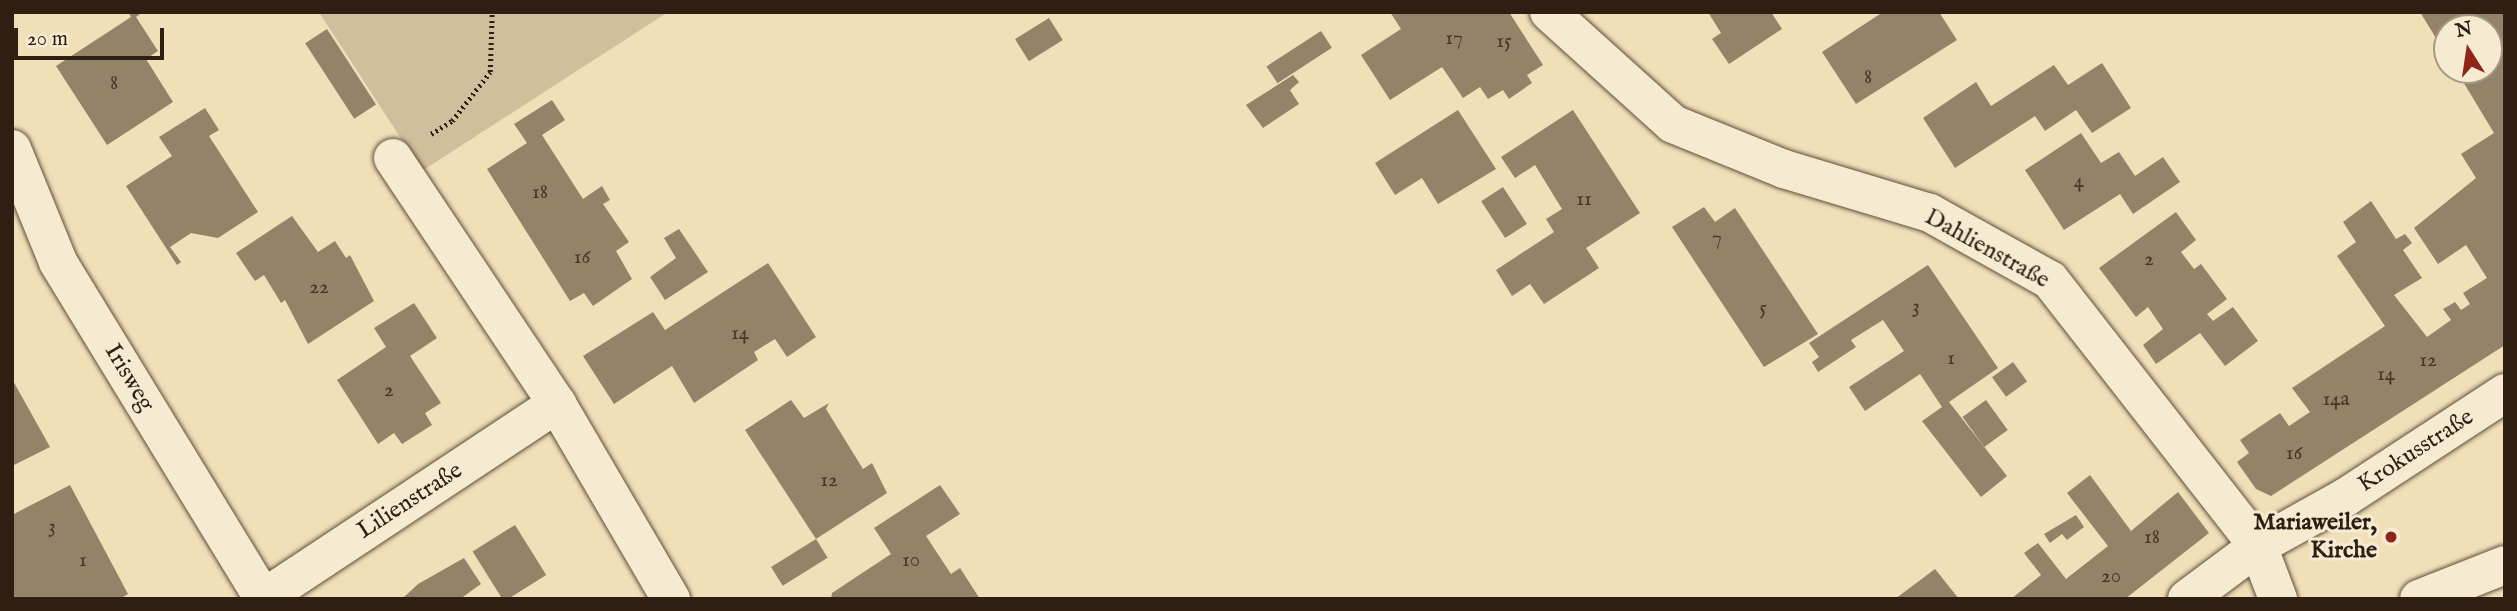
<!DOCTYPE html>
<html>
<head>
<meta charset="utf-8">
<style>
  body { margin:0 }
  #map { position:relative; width:2517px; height:611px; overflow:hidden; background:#f1dfb8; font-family:"IM FELL English",serif }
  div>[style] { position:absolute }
  .green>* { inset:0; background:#d0be9c }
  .building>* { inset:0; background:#948369; transform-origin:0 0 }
  .path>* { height:4.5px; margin-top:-2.25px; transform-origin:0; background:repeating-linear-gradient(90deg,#2f1f13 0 2px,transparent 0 5.5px) }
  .roads { filter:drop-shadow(0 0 2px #604f3c) drop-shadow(0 0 2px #604f3c) }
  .street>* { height:38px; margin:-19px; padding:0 19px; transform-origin:19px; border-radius:19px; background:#f6ead1 }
  .secondary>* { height:38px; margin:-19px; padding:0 19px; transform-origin:19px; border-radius:19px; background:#f6ead1 }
  .dots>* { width:19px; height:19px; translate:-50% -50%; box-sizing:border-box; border:4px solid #f6ead1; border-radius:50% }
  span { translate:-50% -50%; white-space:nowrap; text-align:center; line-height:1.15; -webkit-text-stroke:6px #f6ead1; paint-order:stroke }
  .number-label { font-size:21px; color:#483828 }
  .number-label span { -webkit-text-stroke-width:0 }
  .street-label { font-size:24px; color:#2f1f13 }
  .poi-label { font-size:24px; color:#2f1f13; font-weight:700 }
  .right { translate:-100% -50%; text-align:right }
  .frame { position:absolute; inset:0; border:14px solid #2f1f13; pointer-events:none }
  .north { position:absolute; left:2433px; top:14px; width:70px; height:70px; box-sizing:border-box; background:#f6ead1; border:2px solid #a69985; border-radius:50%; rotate:348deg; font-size:19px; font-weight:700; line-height:28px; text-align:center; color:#2f1f13 }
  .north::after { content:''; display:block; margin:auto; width:24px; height:32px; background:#8f2418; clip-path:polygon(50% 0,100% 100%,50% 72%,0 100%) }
  .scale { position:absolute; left:14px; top:28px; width:150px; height:32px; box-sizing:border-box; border:4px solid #2f1f13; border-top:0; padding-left:9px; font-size:21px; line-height:24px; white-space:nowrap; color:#2f1f13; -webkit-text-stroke:5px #f6ead1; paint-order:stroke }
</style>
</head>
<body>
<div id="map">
  <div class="green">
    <i style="clip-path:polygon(319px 12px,668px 12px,422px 171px)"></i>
  </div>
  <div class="building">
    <i style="clip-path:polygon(128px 12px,143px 12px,136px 17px,158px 51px,146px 59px,173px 102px,107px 145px,56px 66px,131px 17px)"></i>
    <i style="clip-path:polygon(1390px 12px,1509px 12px,1543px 65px,1527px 75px,1532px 83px,1509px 99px,1503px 90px,1488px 99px,1480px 87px,1463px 98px,1442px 67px,1390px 100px,1361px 55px,1401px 29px)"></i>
    <i style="clip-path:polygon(1708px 12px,1771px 12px,1782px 29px,1729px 64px,1712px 39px,1721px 33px)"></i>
    <i style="clip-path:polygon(1883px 12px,1939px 12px,1957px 40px,1856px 104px,1822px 52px)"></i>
    <i style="clip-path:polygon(2420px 12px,2505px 12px,2505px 345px,2271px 496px,2256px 489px,2237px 462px,2249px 453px,2240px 440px,2280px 413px,2289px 426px,2310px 412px,2292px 388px,2385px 326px,2337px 256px,2356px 242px,2343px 222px,2371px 201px,2396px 239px,2405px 234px,2412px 243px,2403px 250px,2422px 278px,2394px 295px,2427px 337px,2451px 320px,2443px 309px,2455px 302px,2461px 310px,2470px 304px,2463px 293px,2487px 278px,2466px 245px,2438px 264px,2414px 228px,2476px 178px,2461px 154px,2494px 133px,2456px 70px,2489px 70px,2489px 28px,2447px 28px,2447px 56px)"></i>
    <i style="left:1049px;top:18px;width:26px;height:40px;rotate:58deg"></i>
    <i style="left:327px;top:29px;width:90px;height:26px;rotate:57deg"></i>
    <i style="left:1321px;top:31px;width:20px;height:65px;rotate:57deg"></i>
    <i style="clip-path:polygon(2102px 63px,2131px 108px,2092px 133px,2076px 110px,2045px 131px,2035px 116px,1955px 168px,1923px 118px,1976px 82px,1991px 106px,2054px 65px,2068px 85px)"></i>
    <i style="clip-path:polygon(1293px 75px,1299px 82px,1290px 90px,1299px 104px,1263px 128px,1246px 105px)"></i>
    <i style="clip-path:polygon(552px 100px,565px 120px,542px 135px,583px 199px,602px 186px,610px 200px,603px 204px,629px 242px,616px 251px,632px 279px,593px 306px,584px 293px,570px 301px,487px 169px,527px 143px,514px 124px)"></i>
    <i style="clip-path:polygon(205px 108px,219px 130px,209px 136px,258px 212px,218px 238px,191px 233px,170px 247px,181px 262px,177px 265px,126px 186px,172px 156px,159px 137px)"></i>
    <i style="clip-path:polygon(1458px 110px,1496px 169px,1438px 204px,1422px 178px,1395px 195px,1375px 163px)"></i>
    <i style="clip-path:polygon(1573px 110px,1640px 213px,1586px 248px,1599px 268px,1544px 304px,1530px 284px,1512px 296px,1496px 270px,1554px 232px,1546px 219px,1562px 209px,1535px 165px,1515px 178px,1501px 157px)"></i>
    <i style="clip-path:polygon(2081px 133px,2101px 163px,2119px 152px,2135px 176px,2163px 157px,2180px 182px,2133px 214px,2120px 194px,2064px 230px,2025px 170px)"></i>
    <i style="left:1503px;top:187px;width:44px;height:26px;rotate:57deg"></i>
    <i style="clip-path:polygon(1704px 207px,1715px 222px,1735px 208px,1818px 334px,1764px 367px,1672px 227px)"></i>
    <i style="clip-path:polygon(2176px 212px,2196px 240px,2181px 252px,2194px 269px,2201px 264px,2227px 299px,2207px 314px,2213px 321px,2233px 307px,2258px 341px,2225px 366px,2200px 333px,2156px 364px,2143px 345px,2163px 329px,2148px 307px,2136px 317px,2099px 268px)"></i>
    <i style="clip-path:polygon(292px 216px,318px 252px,335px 241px,346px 258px,350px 255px,374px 301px,308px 344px,285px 300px,281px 303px,264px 275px,255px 281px,236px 253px)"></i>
    <i style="clip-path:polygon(679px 229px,708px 272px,665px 300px,650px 277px,676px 258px,664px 238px)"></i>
    <i style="clip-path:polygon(768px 263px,816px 337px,787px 357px,775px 339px,754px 352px,758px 360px,694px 403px,672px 366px,614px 404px,583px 356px,653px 312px,665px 330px)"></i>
    <i style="clip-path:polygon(1928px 265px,1998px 368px,1949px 402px,2007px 476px,1981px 497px,1922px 421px,1942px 407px,1920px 374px,1865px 411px,1849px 387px,1904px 351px,1883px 320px,1851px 340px,1856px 347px,1818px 372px,1812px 362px,1819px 357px,1809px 343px)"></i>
    <i style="clip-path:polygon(414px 303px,437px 338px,410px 356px,441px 403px,425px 413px,432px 425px,402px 444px,394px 433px,378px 444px,337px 380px,386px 347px,374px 328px)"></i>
    <i style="left:2013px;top:362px;width:24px;height:26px;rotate:54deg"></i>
    <i style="clip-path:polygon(12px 379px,50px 447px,12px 466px)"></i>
    <i style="clip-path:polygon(791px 400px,804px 418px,829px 403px,826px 409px,863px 469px,872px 463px,887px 493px,816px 539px,745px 430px)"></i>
    <i style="left:1986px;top:400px;width:37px;height:29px;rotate:54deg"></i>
    <i style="clip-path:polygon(2090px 475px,2131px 531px,2178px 492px,2209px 533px,2125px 599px,2011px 599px,2041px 575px,2024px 553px,2038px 543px,2066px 579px,2108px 546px,2067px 493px)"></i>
    <i style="clip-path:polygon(70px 485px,128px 594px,120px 599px,12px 599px,12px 515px)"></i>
    <i style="clip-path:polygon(940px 485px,960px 514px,926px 536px,951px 574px,960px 568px,980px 599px,831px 599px,832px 593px,891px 554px,874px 528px)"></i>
    <i style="clip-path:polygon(2076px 515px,2084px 527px,2067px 540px,2062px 534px,2050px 543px,2044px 534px)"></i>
    <i style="left:515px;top:525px;width:59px;height:50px;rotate:58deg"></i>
    <i style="left:816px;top:539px;width:22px;height:53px;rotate:58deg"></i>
    <i style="clip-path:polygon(464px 558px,481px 584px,460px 599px,402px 599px,418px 584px)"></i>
    <i style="clip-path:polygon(1935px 569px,1959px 599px,1895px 599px)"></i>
  </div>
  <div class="path">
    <i style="left:431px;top:134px;width:25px;rotate:-32deg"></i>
    <i style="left:452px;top:121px;width:62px;rotate:-52.2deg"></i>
    <i style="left:490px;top:72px;width:60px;rotate:-88.1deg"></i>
  </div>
  <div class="roads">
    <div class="street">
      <i style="left:1549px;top:12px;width:167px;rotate:42.1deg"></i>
      <i style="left:1673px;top:124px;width:120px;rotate:22.1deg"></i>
      <i style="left:1784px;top:169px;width:152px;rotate:16.8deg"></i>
      <i style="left:1930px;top:213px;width:137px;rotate:29.2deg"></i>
      <i style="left:2050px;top:280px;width:338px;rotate:52deg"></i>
      <i style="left:2258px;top:546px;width:57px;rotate:69.3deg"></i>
      <i style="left:12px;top:149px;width:122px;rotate:67.8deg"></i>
      <i style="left:58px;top:262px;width:395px;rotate:58.6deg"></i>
      <i style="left:393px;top:158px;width:296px;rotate:56.3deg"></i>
      <i style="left:557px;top:404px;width:226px;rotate:59.7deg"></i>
      <i style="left:262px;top:599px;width:354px;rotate:-33.5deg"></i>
      <i style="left:2187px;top:599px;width:89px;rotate:-36.7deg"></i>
      <i style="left:2258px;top:546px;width:101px;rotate:-29.1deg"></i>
      <i style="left:2346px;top:497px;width:190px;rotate:-33.2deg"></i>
    </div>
    <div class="secondary">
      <i style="left:2419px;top:599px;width:92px;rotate:-21.6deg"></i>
    </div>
  </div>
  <div class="dots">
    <i style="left:2391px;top:537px;background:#8f2418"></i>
  </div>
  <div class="number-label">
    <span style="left:1454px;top:39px">17</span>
    <span style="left:1504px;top:42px">15</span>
    <span style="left:1868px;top:78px">8</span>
    <span style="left:114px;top:84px">8</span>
    <span style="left:2079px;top:182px">4</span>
    <span style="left:540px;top:193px">18</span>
    <span style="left:1584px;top:200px">11</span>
    <span style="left:1717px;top:239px">7</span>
    <span style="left:582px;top:258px">16</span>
    <span style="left:2149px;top:260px">2</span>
    <span style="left:319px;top:288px">22</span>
    <span style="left:1916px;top:307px">3</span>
    <span style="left:1763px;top:309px">5</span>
    <span style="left:740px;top:334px">14</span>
    <span style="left:1951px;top:359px">1</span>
    <span style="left:2428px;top:361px">12</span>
    <span style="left:2386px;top:375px">14</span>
    <span style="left:389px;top:391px">2</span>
    <span style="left:2336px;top:400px">14a</span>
    <span style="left:2294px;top:454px">16</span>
    <span style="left:829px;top:481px">12</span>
    <span style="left:52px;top:527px">3</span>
    <span style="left:2152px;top:538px">18</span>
    <span style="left:83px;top:561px">1</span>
    <span style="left:911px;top:561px">10</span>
    <span style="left:2111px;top:577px">20</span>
  </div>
  <div class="street-label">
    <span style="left:1987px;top:249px;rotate:29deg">Dahlienstraße</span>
    <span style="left:129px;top:378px;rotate:59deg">Irisweg</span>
    <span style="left:2416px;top:451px;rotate:-33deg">Krokusstraße</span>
    <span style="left:410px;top:501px;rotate:-33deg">Lilienstraße</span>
  </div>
  <div class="poi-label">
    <span class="right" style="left:2377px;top:537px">Mariaweiler,<br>Kirche</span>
  </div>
  <div class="frame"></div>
  <div class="north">N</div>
  <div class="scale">20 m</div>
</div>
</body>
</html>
